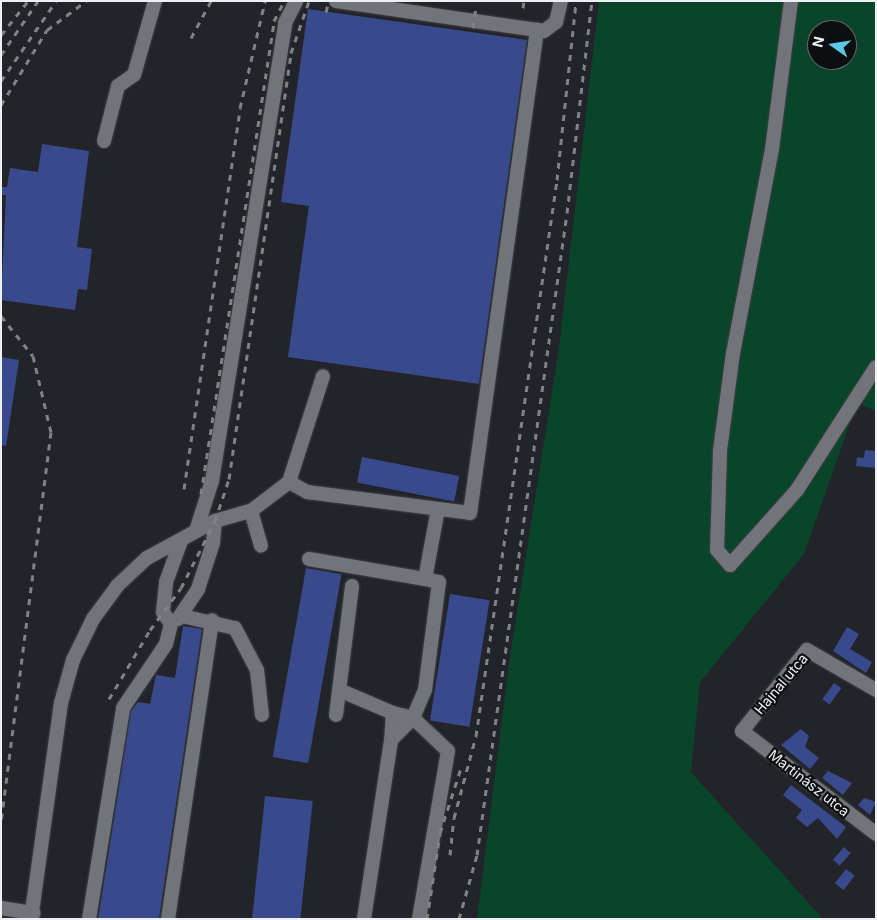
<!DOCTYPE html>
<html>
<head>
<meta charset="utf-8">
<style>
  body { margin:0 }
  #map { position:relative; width:877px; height:920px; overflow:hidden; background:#232429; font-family:Inter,sans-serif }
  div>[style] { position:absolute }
  .green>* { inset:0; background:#09452a }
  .building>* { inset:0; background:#394a8c; transform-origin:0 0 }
  .roads { filter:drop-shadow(0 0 1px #3e3f43) drop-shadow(0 0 1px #3e3f43) }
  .minor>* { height:14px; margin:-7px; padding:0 7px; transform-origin:7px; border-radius:7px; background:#73747a }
  .rail>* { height:3px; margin-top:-1.5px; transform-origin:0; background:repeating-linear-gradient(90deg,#818286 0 6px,transparent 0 12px) }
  span { translate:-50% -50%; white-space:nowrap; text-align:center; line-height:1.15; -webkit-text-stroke:4.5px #0d0e10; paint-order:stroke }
  .street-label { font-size:14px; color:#eff0f3 }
  .frame { position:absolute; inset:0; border:2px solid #eff0f3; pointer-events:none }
  .north { position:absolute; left:807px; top:20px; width:50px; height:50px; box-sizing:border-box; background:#0d0e10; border:1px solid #67686b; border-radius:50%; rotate:283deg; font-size:14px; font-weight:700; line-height:20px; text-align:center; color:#eff0f3 }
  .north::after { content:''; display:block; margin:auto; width:18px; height:22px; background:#5cc7e7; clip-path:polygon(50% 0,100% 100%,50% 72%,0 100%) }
</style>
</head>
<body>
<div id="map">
  <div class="green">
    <i style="clip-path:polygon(evenodd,599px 1px,876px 1px,876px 411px,857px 403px,804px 554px,700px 682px,691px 772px,823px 919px,477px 919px,510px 656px,559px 348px,599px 1px,817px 30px,847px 30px,847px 60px,817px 60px,817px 30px)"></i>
  </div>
  <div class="building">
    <i style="clip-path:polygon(308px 9px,527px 40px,479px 384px,288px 357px,309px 206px,281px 202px)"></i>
    <i style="clip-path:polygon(42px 144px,89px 151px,77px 247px,92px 249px,87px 290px,78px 289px,75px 310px,1px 300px,6px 195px,1px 195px,1px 187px,7px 187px,10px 168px,38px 172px)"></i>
    <i style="clip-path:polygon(1px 357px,19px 360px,6px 446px,1px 445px)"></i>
    <i style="clip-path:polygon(865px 450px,875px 451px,876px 468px,856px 466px,857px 457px,864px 458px)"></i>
    <i style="left:362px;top:457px;width:99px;height:26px;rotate:11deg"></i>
    <i style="left:306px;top:568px;width:36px;height:192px;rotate:10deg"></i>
    <i style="left:450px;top:594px;width:40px;height:128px;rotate:9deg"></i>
    <i style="clip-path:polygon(183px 626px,202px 629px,159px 919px,98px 919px,131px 711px,138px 702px,150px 704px,156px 675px,175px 678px)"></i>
    <i style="clip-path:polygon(847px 627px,859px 634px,850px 649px,872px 662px,866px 673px,833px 651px)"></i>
    <i style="left:834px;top:683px;width:9px;height:20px;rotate:36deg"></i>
    <i style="clip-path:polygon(801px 729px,809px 736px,805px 747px,819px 758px,810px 769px,781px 745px)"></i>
    <i style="clip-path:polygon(828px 771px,852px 783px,843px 795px,822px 778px)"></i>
    <i style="clip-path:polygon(791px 785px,846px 827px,837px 839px,818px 818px,807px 827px,796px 818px,802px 810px,783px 795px)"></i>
    <i style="left:265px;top:796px;width:48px;height:124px;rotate:6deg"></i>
    <i style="clip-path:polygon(864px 798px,876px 802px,870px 815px,858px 805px)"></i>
    <i style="left:844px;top:847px;width:9px;height:17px;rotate:41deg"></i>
    <i style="left:846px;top:869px;width:11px;height:18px;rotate:38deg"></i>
  </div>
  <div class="roads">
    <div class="minor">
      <i style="left:336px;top:1px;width:210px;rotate:8.2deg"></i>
      <i style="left:544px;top:31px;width:15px;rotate:-37deg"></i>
      <i style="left:556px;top:22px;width:22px;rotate:-77deg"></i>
      <i style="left:791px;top:1px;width:149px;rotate:97.3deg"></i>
      <i style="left:772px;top:149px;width:208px;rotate:100.8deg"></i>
      <i style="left:733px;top:353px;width:99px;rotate:97.6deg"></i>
      <i style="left:720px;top:451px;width:99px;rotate:91.7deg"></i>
      <i style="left:717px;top:550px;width:20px;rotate:49deg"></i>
      <i style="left:730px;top:565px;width:101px;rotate:-48.2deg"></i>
      <i style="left:797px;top:490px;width:146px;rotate:-57.3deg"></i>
      <i style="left:104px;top:141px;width:57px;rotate:-75.7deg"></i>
      <i style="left:118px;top:86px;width:19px;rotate:-35deg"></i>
      <i style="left:134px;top:75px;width:77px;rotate:-74.2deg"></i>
      <i style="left:289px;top:482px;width:21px;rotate:29deg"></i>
      <i style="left:307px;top:492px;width:164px;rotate:7.3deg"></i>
      <i style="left:470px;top:513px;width:488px;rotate:-82.1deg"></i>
      <i style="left:251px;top:511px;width:36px;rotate:74deg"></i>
      <i style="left:196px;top:531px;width:52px;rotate:-72.3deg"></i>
      <i style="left:212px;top:481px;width:464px;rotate:-80.9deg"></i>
      <i style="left:285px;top:23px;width:25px;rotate:-63deg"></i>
      <i style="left:309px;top:559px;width:118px;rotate:9.8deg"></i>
      <i style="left:182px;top:616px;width:54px;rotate:12.8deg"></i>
      <i style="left:235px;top:628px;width:47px;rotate:62.4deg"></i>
      <i style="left:257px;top:670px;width:45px;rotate:83.7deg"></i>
      <i style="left:178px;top:619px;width:36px;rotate:-56deg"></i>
      <i style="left:198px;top:589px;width:48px;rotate:-71.9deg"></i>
      <i style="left:213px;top:543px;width:22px;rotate:-85deg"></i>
      <i style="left:339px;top:690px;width:59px;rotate:23.1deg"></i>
      <i style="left:393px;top:713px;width:27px;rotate:94deg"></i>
      <i style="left:876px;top:690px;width:80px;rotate:-149.9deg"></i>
      <i style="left:807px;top:650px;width:104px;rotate:128.7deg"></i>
      <i style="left:742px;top:731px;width:169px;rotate:37.5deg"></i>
      <i style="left:393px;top:713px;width:21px;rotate:14deg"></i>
      <i style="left:413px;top:718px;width:48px;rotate:43.3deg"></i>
      <i style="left:448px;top:751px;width:170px;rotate:99.8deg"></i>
      <i style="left:336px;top:715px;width:130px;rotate:-82.9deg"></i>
      <i style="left:1px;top:908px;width:33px;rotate:9deg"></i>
      <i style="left:31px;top:919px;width:218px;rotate:-82.1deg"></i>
      <i style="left:61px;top:703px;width:45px;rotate:-74.4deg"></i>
      <i style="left:73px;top:660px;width:46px;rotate:-64deg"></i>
      <i style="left:93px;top:619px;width:42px;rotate:-53.7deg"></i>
      <i style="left:118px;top:585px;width:40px;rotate:-43deg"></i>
      <i style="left:147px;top:558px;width:77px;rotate:-28.6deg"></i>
      <i style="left:215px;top:521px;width:37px;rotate:-16deg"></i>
      <i style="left:251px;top:511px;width:48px;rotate:-37.3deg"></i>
      <i style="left:289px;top:482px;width:111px;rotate:-72.2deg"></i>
      <i style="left:89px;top:919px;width:214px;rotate:-80.8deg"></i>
      <i style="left:123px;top:708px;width:77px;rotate:-56.1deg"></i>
      <i style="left:166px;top:644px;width:21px;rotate:-76deg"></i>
      <i style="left:171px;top:624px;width:14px;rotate:-124deg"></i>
      <i style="left:163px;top:612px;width:30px;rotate:-84deg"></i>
      <i style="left:166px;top:582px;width:44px;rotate:-69.9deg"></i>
      <i style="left:168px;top:919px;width:302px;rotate:-81.6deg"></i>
      <i style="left:364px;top:919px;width:181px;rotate:-81.4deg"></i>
      <i style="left:391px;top:740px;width:31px;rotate:-45deg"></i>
      <i style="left:413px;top:718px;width:30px;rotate:-67deg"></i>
      <i style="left:425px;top:690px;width:109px;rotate:-82.6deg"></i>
      <i style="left:439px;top:582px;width:14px;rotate:-168deg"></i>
      <i style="left:425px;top:579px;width:71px;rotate:-79.5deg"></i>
    </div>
  </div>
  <div class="rail">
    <i style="left:523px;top:8px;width:7px;rotate:-82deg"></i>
    <i style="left:326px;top:12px;width:11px;rotate:-75deg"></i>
    <i style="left:473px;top:28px;width:22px;rotate:-82deg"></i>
    <i style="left:1px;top:35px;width:43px;rotate:-51.5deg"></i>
    <i style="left:191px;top:38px;width:42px;rotate:-61.6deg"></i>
    <i style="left:1px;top:55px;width:65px;rotate:-55.6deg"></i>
    <i style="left:1px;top:81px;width:97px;rotate:-55.5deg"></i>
    <i style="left:1px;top:105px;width:88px;rotate:-58.5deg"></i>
    <i style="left:47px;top:30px;width:49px;rotate:-36.6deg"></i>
    <i style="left:1px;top:316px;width:51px;rotate:51.3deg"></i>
    <i style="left:33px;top:356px;width:78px;rotate:76.7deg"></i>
    <i style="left:51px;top:432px;width:392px;rotate:97.3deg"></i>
    <i style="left:184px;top:489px;width:385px;rotate:-81.6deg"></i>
    <i style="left:240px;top:108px;width:110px;rotate:-76.8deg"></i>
    <i style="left:201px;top:494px;width:479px;rotate:-81.2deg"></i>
    <i style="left:274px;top:21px;width:22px;rotate:-63deg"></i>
    <i style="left:109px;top:699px;width:80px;rotate:-59.3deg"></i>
    <i style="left:150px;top:630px;width:52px;rotate:-53.6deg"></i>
    <i style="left:181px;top:588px;width:75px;rotate:-63.1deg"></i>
    <i style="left:215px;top:521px;width:44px;rotate:-71.6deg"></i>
    <i style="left:229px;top:479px;width:430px;rotate:-81.7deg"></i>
    <i style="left:291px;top:53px;width:55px;rotate:-70.9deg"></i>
    <i style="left:450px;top:855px;width:37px;rotate:-84deg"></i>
    <i style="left:454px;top:818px;width:85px;rotate:-75deg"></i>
    <i style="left:476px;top:736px;width:562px;rotate:-81.71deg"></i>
    <i style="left:557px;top:180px;width:180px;rotate:-83.9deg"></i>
    <i style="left:427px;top:919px;width:87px;rotate:-81.4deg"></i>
    <i style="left:440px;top:833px;width:68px;rotate:-72.1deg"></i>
    <i style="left:459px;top:919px;width:66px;rotate:-74.3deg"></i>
    <i style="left:477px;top:855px;width:648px;rotate:-82.02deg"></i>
    <i style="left:567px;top:213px;width:213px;rotate:-83.3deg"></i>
  </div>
  <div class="street-label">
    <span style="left:781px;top:684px;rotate:-50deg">Hajnal utca</span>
    <span style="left:809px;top:783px;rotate:38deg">Martinász utca</span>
  </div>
  <div class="frame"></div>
  <div class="north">N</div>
</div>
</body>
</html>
